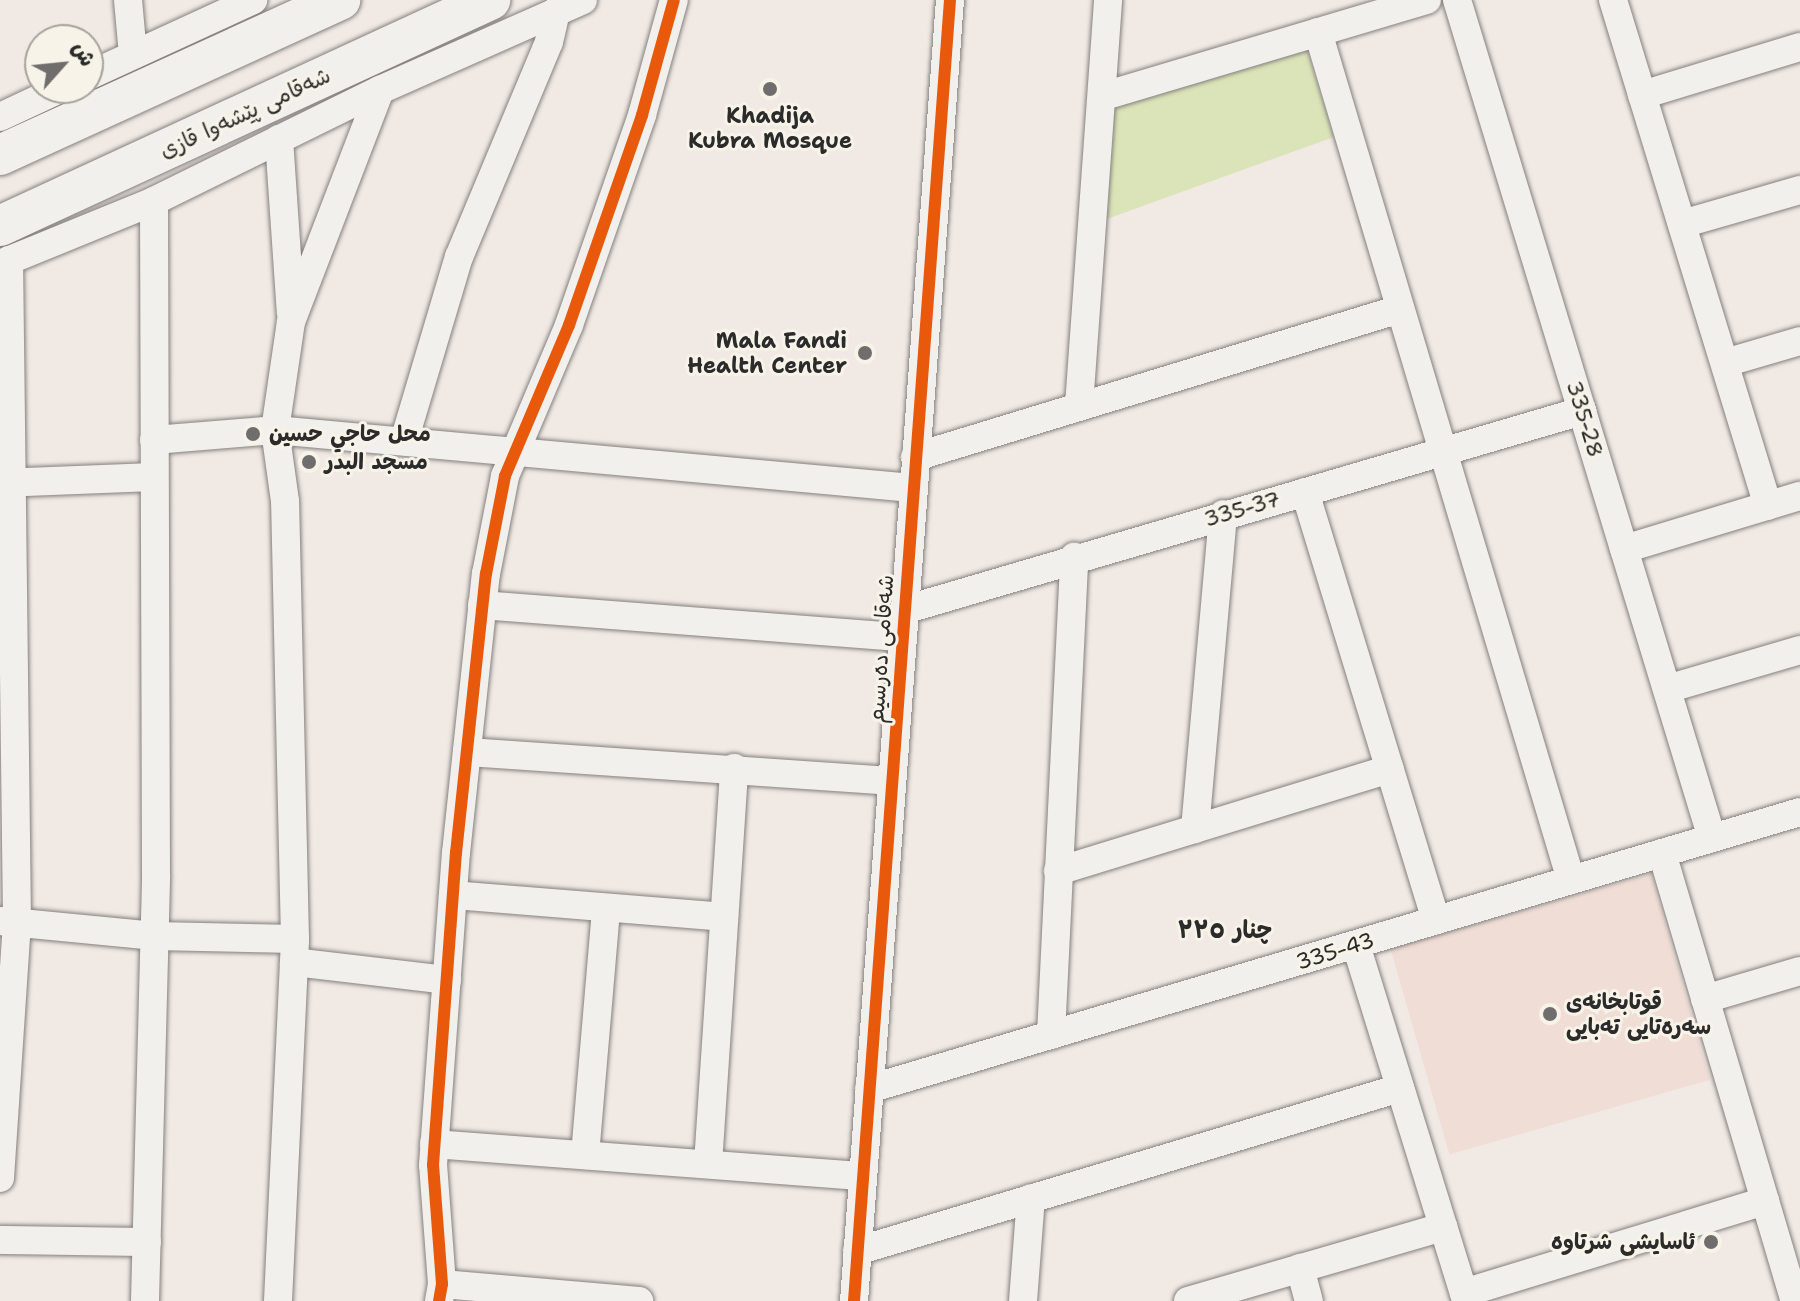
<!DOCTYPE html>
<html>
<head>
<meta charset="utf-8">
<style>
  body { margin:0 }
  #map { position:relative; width:1800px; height:1301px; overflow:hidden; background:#f1e9e4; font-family:"Shantell Sans","Playpen Sans Arabic",sans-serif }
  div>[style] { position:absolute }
  .built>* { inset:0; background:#f0ddd6; transform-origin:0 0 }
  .green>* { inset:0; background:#dbe4b8 }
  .roads { filter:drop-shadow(0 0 2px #84807e) drop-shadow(0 0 2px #84807e) }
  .minor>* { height:28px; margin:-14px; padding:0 14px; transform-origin:14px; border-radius:14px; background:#f2f0ec }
  .highway>* { height:40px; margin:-20px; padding:0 20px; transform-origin:20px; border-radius:20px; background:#f2f0ec }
  .cycleway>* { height:12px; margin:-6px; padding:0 6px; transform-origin:6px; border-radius:6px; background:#e8590c }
  .dots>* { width:22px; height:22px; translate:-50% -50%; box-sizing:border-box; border:4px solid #f7f3e8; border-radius:50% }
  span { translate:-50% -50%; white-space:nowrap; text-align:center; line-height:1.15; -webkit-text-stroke:6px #f7f3e8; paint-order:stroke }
  .street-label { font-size:22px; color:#2b2b2b }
  .poi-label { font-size:22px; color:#2b2b2b; font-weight:700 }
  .right { translate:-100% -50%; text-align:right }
  .left { translate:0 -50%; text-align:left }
  .neighbourhood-label { font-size:24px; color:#2b2b2b; font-weight:700 }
  .north { position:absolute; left:24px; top:24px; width:80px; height:80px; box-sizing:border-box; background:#f7f3e8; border:2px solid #a5a39c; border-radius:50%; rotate:63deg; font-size:22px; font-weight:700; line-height:32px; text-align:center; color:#2b2b2b }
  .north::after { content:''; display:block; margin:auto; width:28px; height:36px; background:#706e6c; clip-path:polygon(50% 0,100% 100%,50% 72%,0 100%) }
</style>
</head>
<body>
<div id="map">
  <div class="built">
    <i style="left:1651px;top:874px;width:214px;height:271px;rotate:74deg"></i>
  </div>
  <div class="green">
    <i style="clip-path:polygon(1306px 47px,1334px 137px,1104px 220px,1113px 106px)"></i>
  </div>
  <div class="roads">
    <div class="minor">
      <i style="left:128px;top:0;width:55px;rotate:84.8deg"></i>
      <i style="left:1457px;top:0;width:876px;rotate:73.08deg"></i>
      <i style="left:1613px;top:0;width:529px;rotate:72.97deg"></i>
      <i style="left:1318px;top:32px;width:885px;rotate:73.39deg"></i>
      <i style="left:88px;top:76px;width:182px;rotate:-24.7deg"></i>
      <i style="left:1642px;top:95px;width:165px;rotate:-16.9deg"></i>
      <i style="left:1104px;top:96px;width:337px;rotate:-16.6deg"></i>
      <i style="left:0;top:117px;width:68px;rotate:-25.1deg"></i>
      <i style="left:279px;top:139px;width:174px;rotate:86.1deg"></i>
      <i style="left:1682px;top:224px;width:123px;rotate:-16.1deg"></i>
      <i style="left:0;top:264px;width:166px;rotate:-22.2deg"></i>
      <i style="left:154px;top:201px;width:252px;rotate:-26.2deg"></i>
      <i style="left:380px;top:90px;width:222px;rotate:-23.9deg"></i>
      <i style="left:1725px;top:363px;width:78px;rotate:-16.3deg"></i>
      <i style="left:1079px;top:406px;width:407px;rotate:-85.9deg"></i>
      <i style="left:154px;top:440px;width:121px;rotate:-4.7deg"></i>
      <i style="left:275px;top:430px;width:640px;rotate:5.2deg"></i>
      <i style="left:404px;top:441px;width:192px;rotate:-73.4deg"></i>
      <i style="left:459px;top:257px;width:233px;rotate:-67.3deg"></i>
      <i style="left:549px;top:42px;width:32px;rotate:-77deg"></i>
      <i style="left:915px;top:457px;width:507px;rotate:-16.97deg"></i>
      <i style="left:0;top:483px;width:154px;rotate:-2.2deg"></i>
      <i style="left:1305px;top:492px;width:448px;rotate:73deg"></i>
      <i style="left:1624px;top:549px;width:184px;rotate:-16.8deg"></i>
      <i style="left:482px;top:605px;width:421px;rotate:4.4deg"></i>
      <i style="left:904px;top:610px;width:707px;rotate:-16.36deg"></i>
      <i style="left:1667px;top:689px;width:139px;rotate:-16.3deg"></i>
      <i style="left:467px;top:752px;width:425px;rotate:3.9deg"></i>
      <i style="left:1195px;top:829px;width:316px;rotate:-84.9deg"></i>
      <i style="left:1662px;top:853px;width:467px;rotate:73.5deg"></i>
      <i style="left:1058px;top:871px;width:347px;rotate:-17.1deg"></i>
      <i style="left:453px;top:895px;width:272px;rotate:4.6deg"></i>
      <i style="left:0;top:921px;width:156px;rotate:5.5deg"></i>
      <i style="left:155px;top:936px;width:140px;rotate:1.2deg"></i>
      <i style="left:1356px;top:945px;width:373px;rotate:72.8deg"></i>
      <i style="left:294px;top:962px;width:154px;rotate:6.7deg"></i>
      <i style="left:1705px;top:999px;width:99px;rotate:-16.4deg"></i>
      <i style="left:1051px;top:1035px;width:479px;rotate:-87.2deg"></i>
      <i style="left:869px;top:1089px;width:971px;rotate:-16.57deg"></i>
      <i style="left:434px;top:1144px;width:430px;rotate:4.3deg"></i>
      <i style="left:585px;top:1155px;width:248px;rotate:-85.1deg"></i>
      <i style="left:708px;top:1164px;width:397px;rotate:-86.2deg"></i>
      <i style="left:0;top:1178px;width:257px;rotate:-86.2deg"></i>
      <i style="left:17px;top:922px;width:662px;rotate:-90.69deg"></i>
      <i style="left:0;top:1240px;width:147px;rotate:0.8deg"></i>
      <i style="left:857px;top:1251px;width:567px;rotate:-16.71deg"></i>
      <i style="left:1300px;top:1268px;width:34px;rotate:75deg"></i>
      <i style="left:442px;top:1284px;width:198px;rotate:4.9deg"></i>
      <i style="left:1464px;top:1293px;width:315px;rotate:-17deg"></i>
      <i style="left:145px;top:1301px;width:426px;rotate:-88.5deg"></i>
      <i style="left:156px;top:875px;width:674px;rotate:-90.17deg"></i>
      <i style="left:278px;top:1301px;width:362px;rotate:-87.3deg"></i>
      <i style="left:295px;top:939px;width:438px;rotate:-91.3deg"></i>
      <i style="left:285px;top:501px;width:72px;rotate:-98deg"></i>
      <i style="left:275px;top:430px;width:109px;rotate:-81.6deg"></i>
      <i style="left:291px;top:322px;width:248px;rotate:-69deg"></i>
      <i style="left:439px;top:1301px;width:17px;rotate:-80deg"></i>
      <i style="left:442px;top:1284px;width:119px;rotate:-94.3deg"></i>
      <i style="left:433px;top:1165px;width:313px;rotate:-85.8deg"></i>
      <i style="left:456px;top:853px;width:281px;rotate:-83.9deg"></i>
      <i style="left:486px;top:574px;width:100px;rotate:-79deg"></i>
      <i style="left:505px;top:476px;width:164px;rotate:-67deg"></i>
      <i style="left:569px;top:325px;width:222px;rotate:-70.8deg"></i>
      <i style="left:642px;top:115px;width:119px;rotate:-74.5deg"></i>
      <i style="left:854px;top:1301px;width:1305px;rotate:-85.78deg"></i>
      <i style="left:1023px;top:1301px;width:103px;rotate:-85.6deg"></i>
      <i style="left:1188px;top:1301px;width:266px;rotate:-16.2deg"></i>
    </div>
    <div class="highway">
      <i style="left:0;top:155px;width:374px;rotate:-24.5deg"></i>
      <i style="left:0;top:226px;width:540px;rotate:-24.76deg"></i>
    </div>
  </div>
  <div class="cycleway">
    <i style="left:439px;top:1301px;width:17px;rotate:-80deg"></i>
    <i style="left:442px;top:1284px;width:119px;rotate:-94.3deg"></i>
    <i style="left:433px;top:1165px;width:313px;rotate:-85.8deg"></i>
    <i style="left:456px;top:853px;width:281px;rotate:-83.9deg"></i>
    <i style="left:486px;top:574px;width:100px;rotate:-79deg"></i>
    <i style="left:505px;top:476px;width:164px;rotate:-67deg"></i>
    <i style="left:569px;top:325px;width:222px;rotate:-70.8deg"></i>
    <i style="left:642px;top:115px;width:119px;rotate:-74.5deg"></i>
    <i style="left:854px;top:1301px;width:1305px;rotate:-85.78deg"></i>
  </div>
  <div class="dots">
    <i style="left:770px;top:89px;background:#706e6c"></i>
    <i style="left:865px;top:353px;background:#706e6c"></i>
    <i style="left:253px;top:434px;background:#706e6c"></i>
    <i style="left:309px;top:462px;background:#706e6c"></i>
    <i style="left:1550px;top:1014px;background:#706e6c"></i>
    <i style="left:1711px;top:1242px;background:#706e6c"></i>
  </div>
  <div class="street-label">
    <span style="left:245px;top:113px;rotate:-25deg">شەقامی پێشەوا قازی</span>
    <span style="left:1585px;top:419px;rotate:73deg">335-28</span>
    <span style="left:1242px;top:509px;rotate:-16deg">335-37</span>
    <span style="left:881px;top:649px;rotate:-86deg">شەقامی دەرسیم</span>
    <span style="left:1335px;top:951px;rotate:-17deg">335-43</span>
  </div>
  <div class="poi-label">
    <span style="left:770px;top:128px">Khadija<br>Kubra Mosque</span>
    <span class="right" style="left:847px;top:353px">Mala Fandi<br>Health Center</span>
    <span class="left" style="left:269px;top:434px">محل حاجي حسین</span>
    <span class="left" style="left:325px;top:462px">مسجد البدر</span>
    <span class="left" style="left:1566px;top:1014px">قوتابخانەی<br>سەرەتایی تەبایی</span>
    <span class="right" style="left:1695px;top:1242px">ئاسایشی شرتاوە</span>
  </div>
  <div class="neighbourhood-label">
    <span style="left:1225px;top:931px">چنار ٣٣٥</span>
  </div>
  <div class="north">ش</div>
</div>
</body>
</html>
